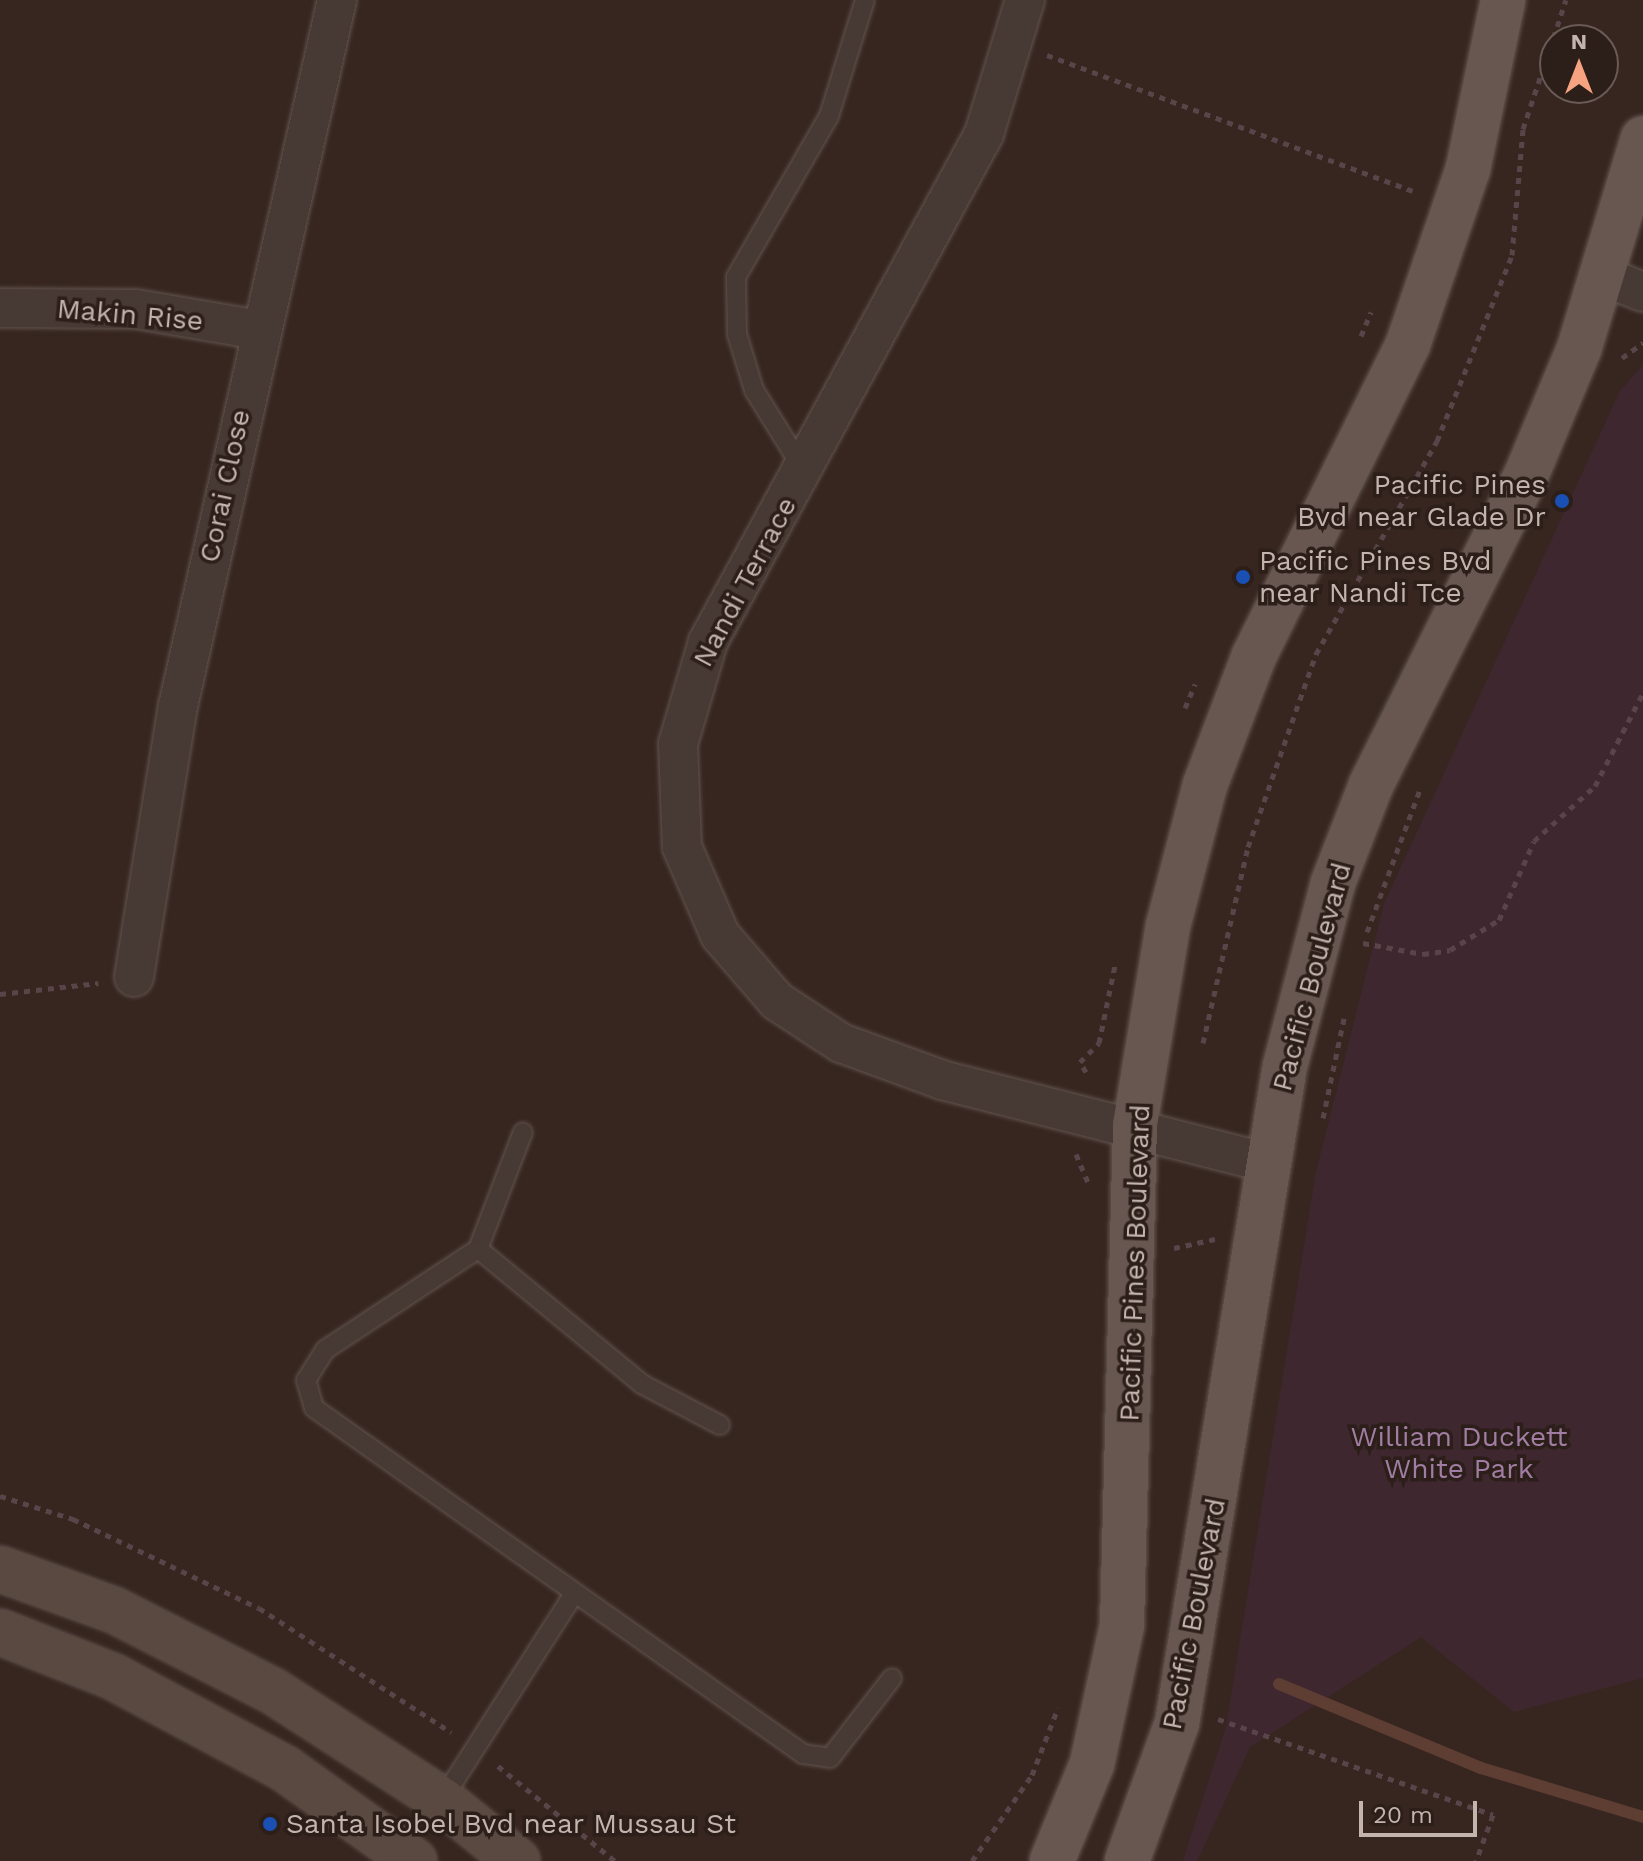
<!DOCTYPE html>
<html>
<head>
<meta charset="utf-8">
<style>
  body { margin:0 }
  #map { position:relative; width:1643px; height:1861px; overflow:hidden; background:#372620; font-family:"Work Sans",sans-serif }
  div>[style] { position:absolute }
  .green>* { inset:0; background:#3f2730 }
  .stream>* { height:12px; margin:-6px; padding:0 6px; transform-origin:6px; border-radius:6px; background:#5e3e33 }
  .path>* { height:5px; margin-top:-2.5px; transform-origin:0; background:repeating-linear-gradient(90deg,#594449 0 6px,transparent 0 12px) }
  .roads { filter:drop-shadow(0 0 2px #62544e) drop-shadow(0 0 2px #62544e) }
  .lane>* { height:18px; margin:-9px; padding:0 9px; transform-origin:9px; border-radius:9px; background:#473933 }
  .street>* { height:38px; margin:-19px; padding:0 19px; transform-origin:19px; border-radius:19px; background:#473933 }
  .secondary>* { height:44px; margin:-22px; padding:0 22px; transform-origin:22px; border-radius:22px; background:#5a4941 }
  .primary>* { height:44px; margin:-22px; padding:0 22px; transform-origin:22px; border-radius:22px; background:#685751 }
  .dots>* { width:22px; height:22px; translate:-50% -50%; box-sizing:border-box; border:4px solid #2c1e19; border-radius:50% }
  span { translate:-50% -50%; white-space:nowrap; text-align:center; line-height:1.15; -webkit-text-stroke:7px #2c1e19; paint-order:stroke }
  .street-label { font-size:28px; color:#c4b4ae }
  .poi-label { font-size:28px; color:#c4b4ae }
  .right { translate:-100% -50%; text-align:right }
  .left { translate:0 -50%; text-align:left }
  .park-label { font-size:28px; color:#a17da4 }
  .north { position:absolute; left:1539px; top:24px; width:80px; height:80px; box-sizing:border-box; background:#2c1e19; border:2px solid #695a55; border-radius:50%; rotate:0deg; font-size:22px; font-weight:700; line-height:32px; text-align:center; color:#c4b4ae }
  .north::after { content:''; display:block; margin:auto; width:28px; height:36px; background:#f7a280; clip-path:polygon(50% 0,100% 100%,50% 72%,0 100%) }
  .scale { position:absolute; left:1359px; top:1801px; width:118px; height:36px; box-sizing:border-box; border:4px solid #c4b4ae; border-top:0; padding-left:10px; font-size:24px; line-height:28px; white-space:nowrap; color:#c4b4ae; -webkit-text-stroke:6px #2c1e19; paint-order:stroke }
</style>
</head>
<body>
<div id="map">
  <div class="green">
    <i style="clip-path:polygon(1643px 365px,1643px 1678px,1514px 1712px,1421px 1637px,1250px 1747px,1197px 1861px,1183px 1861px,1226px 1727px,1316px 1172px,1384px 904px,1620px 391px)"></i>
  </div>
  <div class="stream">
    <i style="left:1279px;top:1684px;width:219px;rotate:22.6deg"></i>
    <i style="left:1481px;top:1768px;width:169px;rotate:16.8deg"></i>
  </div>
  <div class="path">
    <i style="left:1047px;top:55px;width:390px;rotate:20.4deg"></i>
    <i style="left:1361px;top:336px;width:26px;rotate:-67deg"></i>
    <i style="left:1622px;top:358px;width:26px;rotate:-36deg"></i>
    <i style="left:1185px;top:708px;width:26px;rotate:-67deg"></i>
    <i style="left:1367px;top:932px;width:155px;rotate:-69.6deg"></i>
    <i style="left:1363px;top:943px;width:61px;rotate:10.4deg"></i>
    <i style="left:1423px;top:954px;width:27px;rotate:-8deg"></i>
    <i style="left:1450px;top:950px;width:57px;rotate:-31.5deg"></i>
    <i style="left:1499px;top:920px;width:86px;rotate:-66.1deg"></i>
    <i style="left:1534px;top:841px;width:82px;rotate:-42deg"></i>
    <i style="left:1595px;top:786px;width:105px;rotate:-62.7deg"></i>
    <i style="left:0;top:994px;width:99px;rotate:-6.4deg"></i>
    <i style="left:1203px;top:1043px;width:201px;rotate:-77.1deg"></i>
    <i style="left:1248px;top:847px;width:205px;rotate:-70.6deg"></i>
    <i style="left:1316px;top:654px;width:245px;rotate:-60.4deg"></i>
    <i style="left:1437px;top:441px;width:201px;rotate:-68deg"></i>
    <i style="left:1512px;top:255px;width:126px;rotate:-85deg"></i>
    <i style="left:1523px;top:129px;width:136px;rotate:-71.6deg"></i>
    <i style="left:1086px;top:1072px;width:12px;rotate:-121deg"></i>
    <i style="left:1080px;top:1062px;width:27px;rotate:-45deg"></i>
    <i style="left:1099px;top:1043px;width:80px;rotate:-78.4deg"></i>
    <i style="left:1323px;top:1118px;width:102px;rotate:-78.1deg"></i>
    <i style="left:1076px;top:1154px;width:34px;rotate:67deg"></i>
    <i style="left:1174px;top:1248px;width:42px;rotate:-12.4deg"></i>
    <i style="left:0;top:1496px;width:77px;rotate:17.5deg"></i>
    <i style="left:73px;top:1519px;width:206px;rotate:25.6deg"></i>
    <i style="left:259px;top:1608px;width:229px;rotate:32.9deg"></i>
    <i style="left:1218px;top:1719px;width:291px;rotate:19.2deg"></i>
    <i style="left:1493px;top:1815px;width:49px;rotate:110.3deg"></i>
    <i style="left:498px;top:1766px;width:151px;rotate:39.1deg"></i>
    <i style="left:972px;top:1861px;width:105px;rotate:-55.1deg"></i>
    <i style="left:1032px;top:1775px;width:72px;rotate:-68.8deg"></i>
  </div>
  <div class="roads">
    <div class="lane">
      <i style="left:803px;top:469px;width:93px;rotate:-121.8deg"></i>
      <i style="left:754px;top:390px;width:59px;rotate:-106.9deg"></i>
      <i style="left:737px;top:334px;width:57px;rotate:-91deg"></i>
      <i style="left:736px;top:277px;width:186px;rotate:-60deg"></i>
      <i style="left:829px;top:116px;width:121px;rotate:-72.8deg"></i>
      <i style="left:478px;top:1249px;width:125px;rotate:-69deg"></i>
      <i style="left:720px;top:1425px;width:88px;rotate:-152.3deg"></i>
      <i style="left:642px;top:1384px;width:212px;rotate:-140.5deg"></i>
      <i style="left:478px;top:1249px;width:183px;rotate:146.6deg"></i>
      <i style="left:325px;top:1350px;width:36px;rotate:122deg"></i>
      <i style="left:306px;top:1380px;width:29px;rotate:74deg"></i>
      <i style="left:314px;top:1408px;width:599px;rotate:35.28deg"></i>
      <i style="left:803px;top:1754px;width:27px;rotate:8deg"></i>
      <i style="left:830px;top:1758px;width:101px;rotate:-52.2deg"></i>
      <i style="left:442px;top:1800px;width:243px;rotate:-57.4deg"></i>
    </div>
    <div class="street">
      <i style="left:1025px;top:0;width:140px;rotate:107deg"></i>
      <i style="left:984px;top:134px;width:578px;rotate:118.52deg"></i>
      <i style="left:708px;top:642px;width:106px;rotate:106.4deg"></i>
      <i style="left:678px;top:744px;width:103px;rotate:87.8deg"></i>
      <i style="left:682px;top:847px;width:96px;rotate:66.6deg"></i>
      <i style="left:720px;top:935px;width:87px;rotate:49.2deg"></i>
      <i style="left:777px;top:1001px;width:77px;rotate:33.3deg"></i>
      <i style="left:841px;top:1043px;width:108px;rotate:20.1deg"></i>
      <i style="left:942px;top:1080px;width:336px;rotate:14.3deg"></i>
      <i style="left:1603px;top:276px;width:43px;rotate:21.8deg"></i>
      <i style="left:0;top:308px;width:136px;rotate:0.4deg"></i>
      <i style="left:136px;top:309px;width:125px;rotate:9.7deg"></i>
      <i style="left:134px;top:977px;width:275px;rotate:-80.8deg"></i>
      <i style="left:178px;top:706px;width:724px;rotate:-77.31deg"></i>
    </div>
    <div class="secondary">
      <i style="left:0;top:1569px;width:121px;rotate:19.8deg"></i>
      <i style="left:114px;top:1610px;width:178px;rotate:27deg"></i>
      <i style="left:273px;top:1691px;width:201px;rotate:32.8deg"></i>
      <i style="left:442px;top:1800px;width:97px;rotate:39.1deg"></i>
      <i style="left:0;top:1632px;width:123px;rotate:21.5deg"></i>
      <i style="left:114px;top:1677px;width:193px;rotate:28.2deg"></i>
      <i style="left:284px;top:1768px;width:160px;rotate:35.6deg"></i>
    </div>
    <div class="primary">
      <i style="left:1052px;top:1861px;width:105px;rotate:-67.6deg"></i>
      <i style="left:1092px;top:1764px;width:142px;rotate:-77.8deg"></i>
      <i style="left:1122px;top:1625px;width:500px;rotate:-88.51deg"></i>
      <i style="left:1135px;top:1125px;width:202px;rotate:-80.6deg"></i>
      <i style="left:1168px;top:926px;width:146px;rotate:-75.3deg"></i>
      <i style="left:1205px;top:785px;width:138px;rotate:-69.2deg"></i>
      <i style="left:1254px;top:656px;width:348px;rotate:-63.7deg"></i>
      <i style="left:1408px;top:344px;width:185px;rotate:-71.1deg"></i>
      <i style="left:1468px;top:169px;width:173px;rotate:-78.3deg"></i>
      <i style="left:1127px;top:1861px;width:147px;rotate:-70.1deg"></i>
      <i style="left:1177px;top:1723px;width:666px;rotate:-80.67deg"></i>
      <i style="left:1285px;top:1066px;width:189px;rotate:-75.3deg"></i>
      <i style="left:1333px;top:883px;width:105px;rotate:-68.8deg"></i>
      <i style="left:1371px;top:785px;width:343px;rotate:-63.4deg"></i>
      <i style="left:1525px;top:478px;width:140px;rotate:-67.3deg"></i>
      <i style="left:1579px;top:349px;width:220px;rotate:-73.1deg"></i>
    </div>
  </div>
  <div class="dots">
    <i style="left:1562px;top:501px;background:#1a4fb4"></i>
    <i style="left:1243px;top:577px;background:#1a4fb4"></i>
    <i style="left:270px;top:1824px;background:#1a4fb4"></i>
  </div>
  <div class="street-label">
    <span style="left:130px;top:315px;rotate:5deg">Makin Rise</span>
    <span style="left:225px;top:486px;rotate:-78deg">Corai Close</span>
    <span style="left:745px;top:582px;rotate:-62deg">Nandi Terrace</span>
    <span style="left:1312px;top:977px;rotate:-75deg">Pacific Boulevard</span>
    <span style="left:1135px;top:1263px;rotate:-88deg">Pacific Pines Boulevard</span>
    <span style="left:1194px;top:1614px;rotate:-79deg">Pacific Boulevard</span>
  </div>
  <div class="poi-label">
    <span class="right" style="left:1546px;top:501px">Pacific Pines<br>Bvd near Glade Dr</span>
    <span class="left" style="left:1259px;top:577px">Pacific Pines Bvd<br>near Nandi Tce</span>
    <span class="left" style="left:286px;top:1824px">Santa Isobel Bvd near Mussau St</span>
  </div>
  <div class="park-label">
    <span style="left:1459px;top:1453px">William Duckett<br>White Park</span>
  </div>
  <div class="north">N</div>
  <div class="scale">20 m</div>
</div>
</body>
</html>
